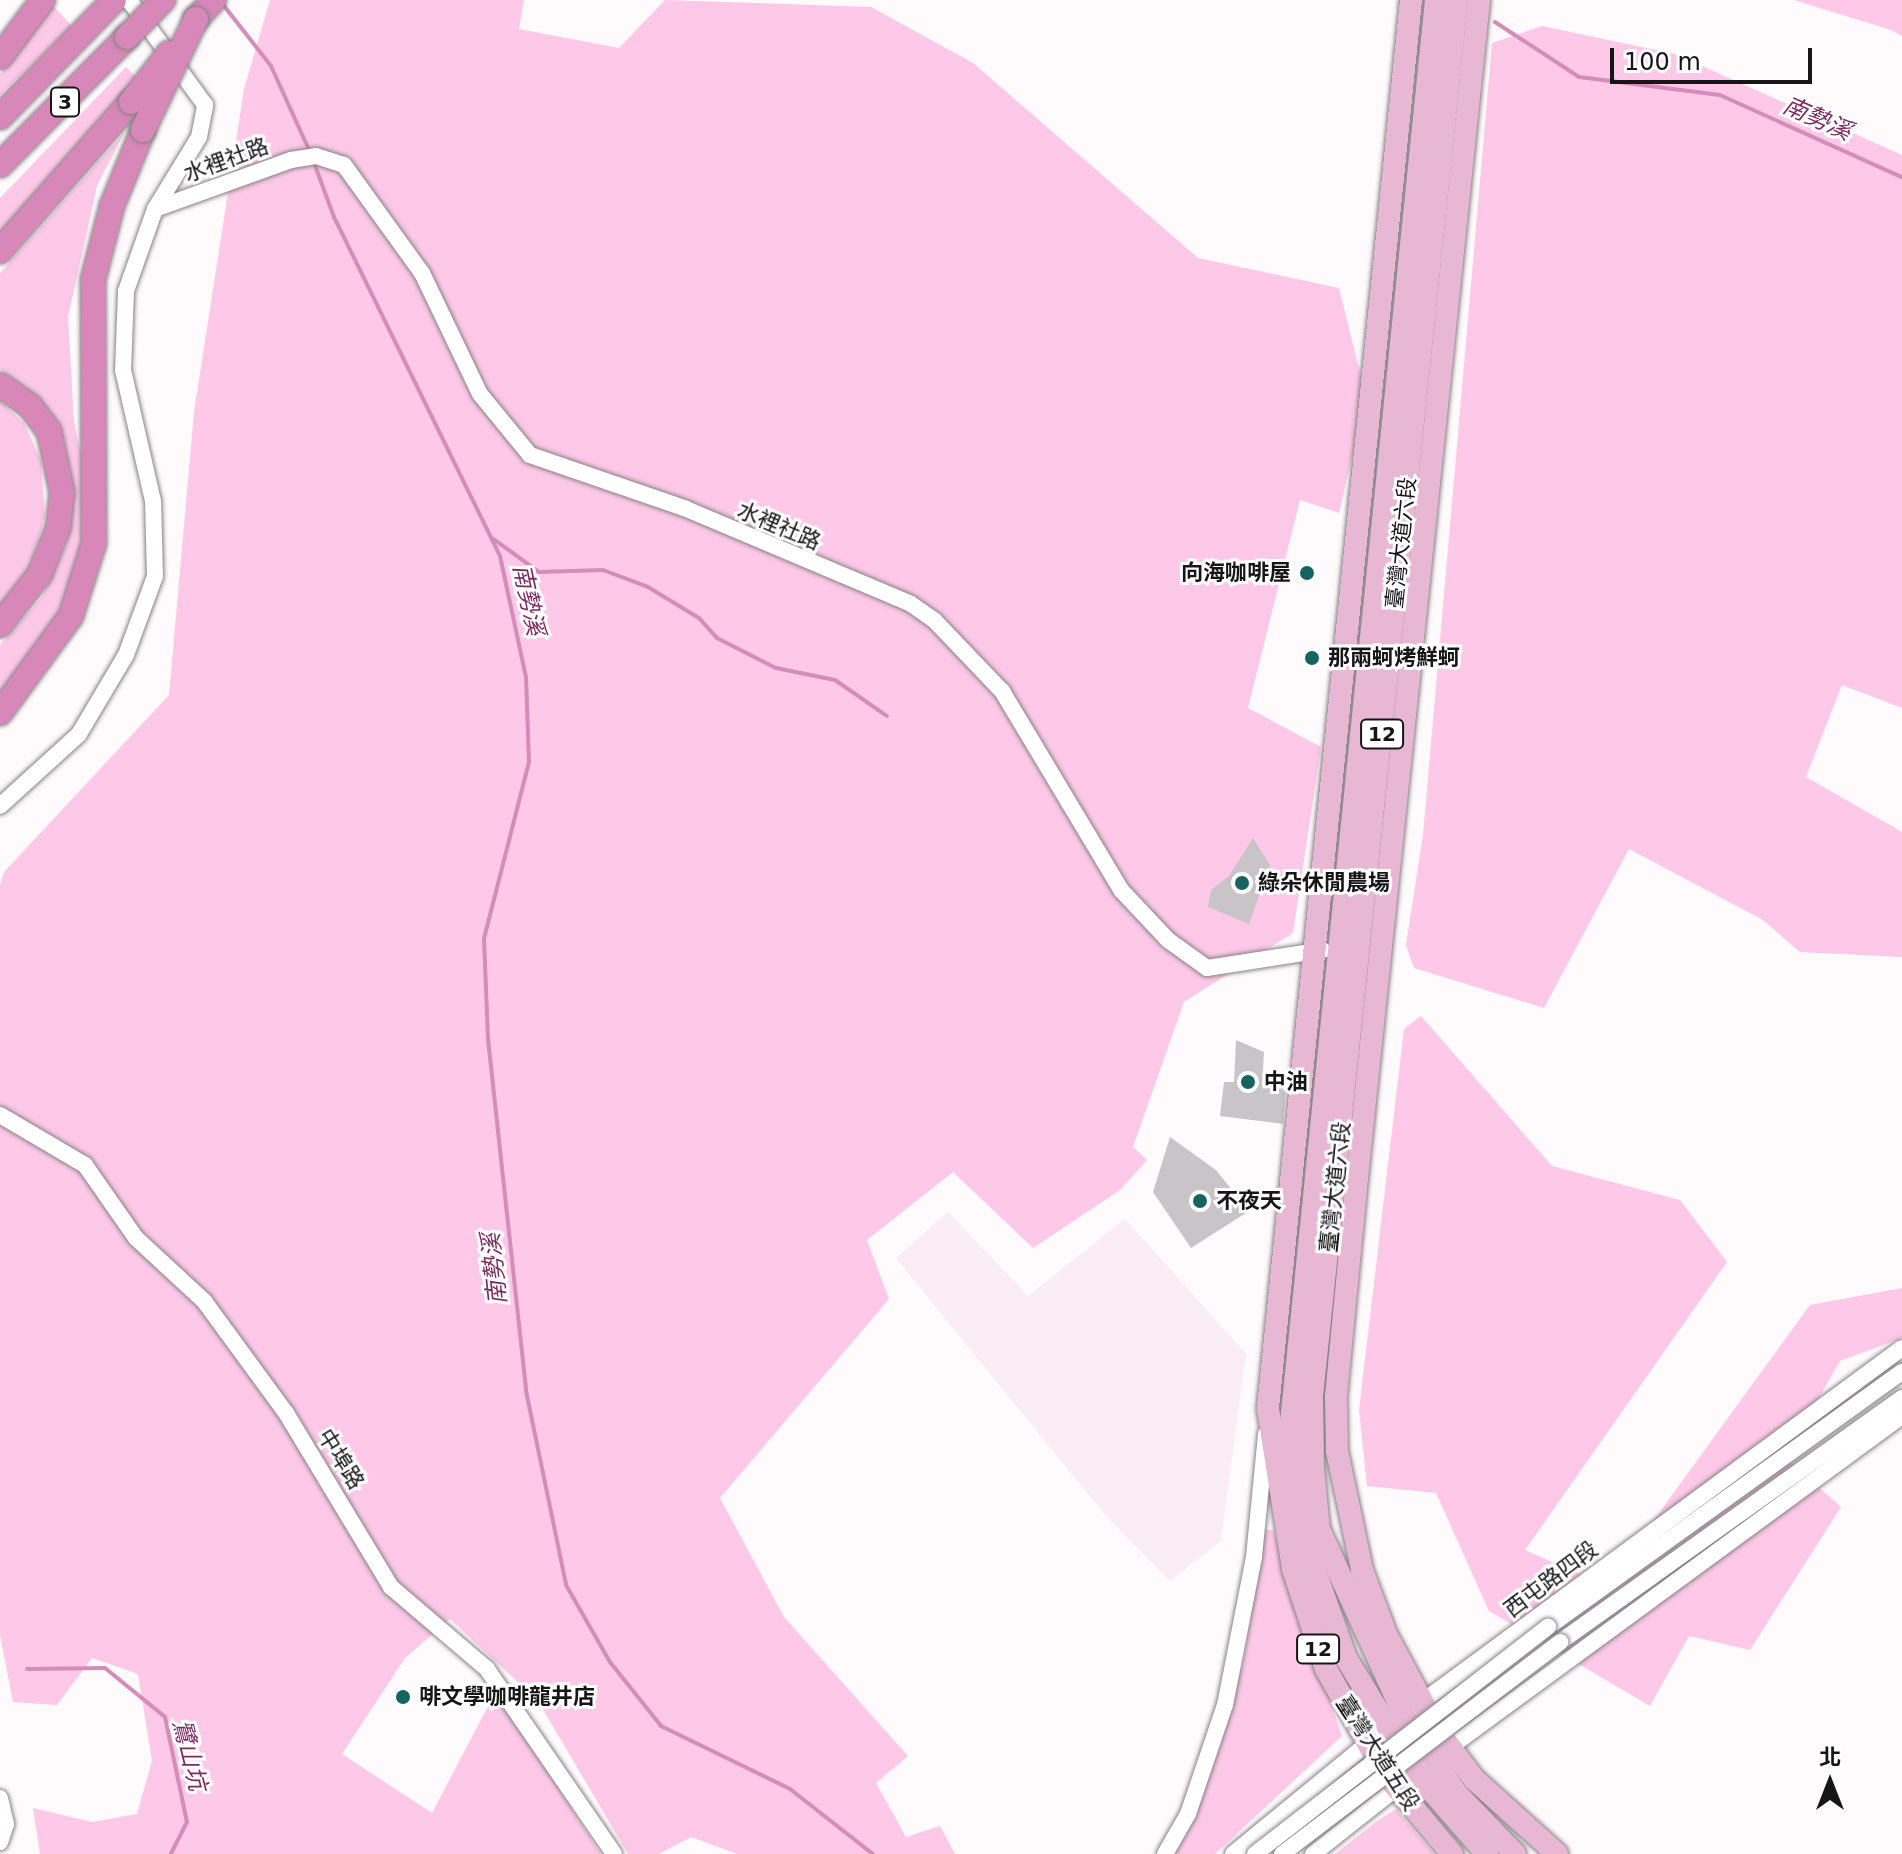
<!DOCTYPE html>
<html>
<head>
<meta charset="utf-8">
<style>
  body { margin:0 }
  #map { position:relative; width:1902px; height:1854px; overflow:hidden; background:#fffafc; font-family:"DejaVu Sans","Noto Sans TC",sans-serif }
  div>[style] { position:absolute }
  .built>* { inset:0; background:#faedf4 }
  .green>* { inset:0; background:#fec8e8 }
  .stream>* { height:4px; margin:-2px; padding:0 2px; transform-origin:2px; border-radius:2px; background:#d48db8 }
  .building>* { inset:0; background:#c9c4c7 }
  .roads { filter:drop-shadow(0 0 2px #878285) drop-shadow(0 0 2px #878285) }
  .minor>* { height:16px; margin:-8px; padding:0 8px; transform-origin:8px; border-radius:8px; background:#fff }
  .major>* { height:22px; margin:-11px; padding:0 11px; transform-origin:11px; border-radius:11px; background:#e7b7d4 }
  .highway>* { height:24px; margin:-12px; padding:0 12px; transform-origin:12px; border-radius:12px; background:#d787b8 }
  .bridges { filter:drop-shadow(0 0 2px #878285) drop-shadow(0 0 2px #878285) }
  .minor-bridge>* { height:16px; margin:-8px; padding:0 8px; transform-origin:8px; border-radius:8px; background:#fff }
  .highway-bridge>* { height:24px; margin:-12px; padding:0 12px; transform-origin:12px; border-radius:12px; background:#d787b8 }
  .dots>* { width:22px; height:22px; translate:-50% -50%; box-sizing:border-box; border:4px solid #fff; border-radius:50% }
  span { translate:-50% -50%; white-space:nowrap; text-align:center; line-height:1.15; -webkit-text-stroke:6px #fff; paint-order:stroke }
  .shield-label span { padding:2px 6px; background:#fff; border:2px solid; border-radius:6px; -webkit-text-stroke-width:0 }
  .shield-label { font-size:20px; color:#171617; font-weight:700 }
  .street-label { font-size:22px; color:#171617 }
  .poi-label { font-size:22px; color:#171617; font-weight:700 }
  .right { translate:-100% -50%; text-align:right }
  .left { translate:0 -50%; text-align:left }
  .water-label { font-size:24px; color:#7e2b63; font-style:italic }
  .north { position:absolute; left:1790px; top:1742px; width:80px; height:80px; -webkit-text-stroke:6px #fff; paint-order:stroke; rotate:0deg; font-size:22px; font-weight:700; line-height:32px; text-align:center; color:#171617 }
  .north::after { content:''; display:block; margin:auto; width:28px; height:36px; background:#171617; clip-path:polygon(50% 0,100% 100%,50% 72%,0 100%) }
  .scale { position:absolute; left:1610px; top:48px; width:202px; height:36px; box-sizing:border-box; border:4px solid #171617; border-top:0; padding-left:10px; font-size:24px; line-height:28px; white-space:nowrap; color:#171617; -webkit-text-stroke:6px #fff; paint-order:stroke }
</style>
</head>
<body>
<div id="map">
  <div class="built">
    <i style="clip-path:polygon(948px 1212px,1028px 1296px,1125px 1219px,1246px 1354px,1221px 1541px,1170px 1581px,1106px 1516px,896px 1258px)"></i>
  </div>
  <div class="green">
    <i style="clip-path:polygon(270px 0,524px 0,519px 29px,619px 48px,665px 0,871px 7px,973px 63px,1198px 258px,1339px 288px,1366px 397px,1339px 513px,1300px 500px,1248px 708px,1321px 747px,1293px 933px,1184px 1002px,1133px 1147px,1147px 1160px,1120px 1190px,1033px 1248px,953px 1172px,867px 1240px,889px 1299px,720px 1498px,784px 1617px,908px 1756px,876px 1783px,906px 1837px,940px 1826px,955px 1854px,737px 1854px,691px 1837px,659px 1854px,628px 1854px,538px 1701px,450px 1619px,405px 1658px,342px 1754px,432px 1813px,496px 1691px,601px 1854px,40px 1854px,33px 1808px,92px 1822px,137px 1814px,152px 1761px,138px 1674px,92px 1658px,57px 1705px,13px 1702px,0 1635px,0 885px,4px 872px,169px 695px,194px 412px,244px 89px)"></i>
    <i style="clip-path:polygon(1794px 0,1902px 0,1902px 36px,1891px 30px)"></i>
    <i style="clip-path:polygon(53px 6px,72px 26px,0 95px,0 74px)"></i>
    <i style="clip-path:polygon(1542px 26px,1675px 54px,1902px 155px,1902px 708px,1842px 685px,1806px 777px,1902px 832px,1902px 957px,1800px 952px,1763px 920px,1629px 849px,1544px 1008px,1414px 968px,1406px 945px,1423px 835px,1492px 43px)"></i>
    <i style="clip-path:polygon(126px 67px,140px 81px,0 234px,0 198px)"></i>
    <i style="clip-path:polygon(124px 133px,97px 186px,68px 317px,74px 422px,88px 485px,87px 545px,60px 615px,0 700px,0 645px,42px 597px,67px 543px,71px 473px,61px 432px,37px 397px,0 369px,0 273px)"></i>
    <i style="clip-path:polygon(0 401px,24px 423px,41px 460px,45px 517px,28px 573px,0 615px)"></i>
    <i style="clip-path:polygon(1421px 1016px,1552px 1166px,1680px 1200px,1727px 1262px,1525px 1550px,1606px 1586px,1810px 1305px,1902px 1288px,1902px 1338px,1840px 1361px,1785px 1457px,1841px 1507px,1750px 1650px,1689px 1636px,1650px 1706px,1489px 1611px,1436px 1493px,1367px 1486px,1359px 1410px,1404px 1029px)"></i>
    <i style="clip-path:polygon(1264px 1530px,1273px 1530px,1342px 1736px,1215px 1854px,1169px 1854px,1199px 1795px,1243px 1665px)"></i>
    <i style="clip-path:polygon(1396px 1809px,1434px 1854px,1335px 1854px,1377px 1821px)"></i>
  </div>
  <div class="stream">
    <i style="left:221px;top:2px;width:81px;rotate:52deg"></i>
    <i style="left:271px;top:66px;width:94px;rotate:65.6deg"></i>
    <i style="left:1495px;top:22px;width:100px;rotate:33.2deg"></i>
    <i style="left:1579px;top:77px;width:142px;rotate:7.3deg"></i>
    <i style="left:1720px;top:95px;width:200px;rotate:24.3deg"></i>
    <i style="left:313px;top:160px;width:61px;rotate:69.8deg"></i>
    <i style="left:334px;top:217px;width:377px;rotate:63.9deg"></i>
    <i style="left:500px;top:556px;width:124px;rotate:77.9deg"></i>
    <i style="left:526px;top:677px;width:85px;rotate:88deg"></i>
    <i style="left:529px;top:762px;width:183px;rotate:104.3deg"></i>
    <i style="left:484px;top:939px;width:100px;rotate:87.7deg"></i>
    <i style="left:488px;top:1039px;width:354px;rotate:83.8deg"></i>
    <i style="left:526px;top:1391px;width:198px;rotate:78.3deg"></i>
    <i style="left:566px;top:1585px;width:89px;rotate:60.3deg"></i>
    <i style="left:610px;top:1662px;width:82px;rotate:51.4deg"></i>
    <i style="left:661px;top:1726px;width:144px;rotate:26deg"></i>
    <i style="left:790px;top:1789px;width:105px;rotate:38.1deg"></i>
    <i style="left:492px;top:538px;width:58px;rotate:35.9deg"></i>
    <i style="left:539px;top:572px;width:64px;rotate:-1.8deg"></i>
    <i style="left:603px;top:570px;width:48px;rotate:20.7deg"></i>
    <i style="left:648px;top:587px;width:60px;rotate:31.3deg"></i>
    <i style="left:699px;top:618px;width:27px;rotate:48deg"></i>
    <i style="left:717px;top:638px;width:66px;rotate:27deg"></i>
    <i style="left:776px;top:668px;width:60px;rotate:11.5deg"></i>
    <i style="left:835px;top:680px;width:63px;rotate:34.7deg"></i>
    <i style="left:27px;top:1669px;width:78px;rotate:-0.7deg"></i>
    <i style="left:105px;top:1668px;width:77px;rotate:39.2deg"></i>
    <i style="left:165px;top:1717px;width:107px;rotate:78.2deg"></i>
    <i style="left:187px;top:1822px;width:36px;rotate:117deg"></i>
  </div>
  <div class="building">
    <i style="clip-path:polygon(1253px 838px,1270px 865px,1249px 924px,1208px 907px,1211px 890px,1229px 876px)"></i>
    <i style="clip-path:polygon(1236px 1040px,1264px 1052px,1262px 1086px,1286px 1089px,1283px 1124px,1220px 1116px,1224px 1082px,1234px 1082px)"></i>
    <i style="clip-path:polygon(1170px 1137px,1216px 1170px,1249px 1211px,1191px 1248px,1153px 1192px)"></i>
  </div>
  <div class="roads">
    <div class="minor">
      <i style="left:155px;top:209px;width:145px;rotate:-19.8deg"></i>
      <i style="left:291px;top:160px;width:25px;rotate:-9deg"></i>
      <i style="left:316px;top:156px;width:29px;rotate:18deg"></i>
      <i style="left:344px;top:165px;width:133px;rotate:54.2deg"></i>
      <i style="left:422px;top:273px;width:134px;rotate:64.4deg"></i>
      <i style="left:480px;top:394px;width:79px;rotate:50.7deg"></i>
      <i style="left:530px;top:455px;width:163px;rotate:19deg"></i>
      <i style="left:684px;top:508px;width:246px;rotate:22.9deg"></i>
      <i style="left:911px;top:604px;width:29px;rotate:35deg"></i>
      <i style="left:935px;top:621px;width:97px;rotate:46.3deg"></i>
      <i style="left:1002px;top:691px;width:232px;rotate:59.1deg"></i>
      <i style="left:1121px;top:890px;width:69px;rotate:46.8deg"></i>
      <i style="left:1168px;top:940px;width:48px;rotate:35.7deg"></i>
      <i style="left:1207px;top:968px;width:117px;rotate:-8.8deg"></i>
      <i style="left:0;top:806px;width:107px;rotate:-42.3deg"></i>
      <i style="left:79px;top:734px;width:92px;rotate:-59.3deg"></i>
      <i style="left:126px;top:655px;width:84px;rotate:-69.8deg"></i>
      <i style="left:155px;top:576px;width:75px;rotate:-91.5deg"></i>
      <i style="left:153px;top:501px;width:134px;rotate:-102.9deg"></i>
      <i style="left:123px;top:370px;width:79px;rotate:-87.8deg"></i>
      <i style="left:126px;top:291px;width:87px;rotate:-70.5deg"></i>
      <i style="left:155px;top:209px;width:84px;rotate:-58.6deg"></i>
      <i style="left:199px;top:137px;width:33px;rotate:-79deg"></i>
      <i style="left:205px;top:105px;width:130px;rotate:-125.9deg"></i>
      <i style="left:0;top:1115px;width:99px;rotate:30.5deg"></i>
      <i style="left:85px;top:1165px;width:89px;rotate:55.1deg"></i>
      <i style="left:136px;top:1238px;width:93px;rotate:42.8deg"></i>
      <i style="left:204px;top:1301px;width:139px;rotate:53.8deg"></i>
      <i style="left:286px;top:1413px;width:203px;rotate:58.9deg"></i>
      <i style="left:391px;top:1587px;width:126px;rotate:40.5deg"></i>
      <i style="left:487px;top:1669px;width:224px;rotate:55.5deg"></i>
      <i style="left:1548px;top:1627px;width:436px;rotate:-35.8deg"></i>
      <i style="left:1560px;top:1642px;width:420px;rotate:-35.5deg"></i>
      <i style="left:1414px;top:1708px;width:606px;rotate:-36.42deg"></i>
      <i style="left:1442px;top:1753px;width:570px;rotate:-36.23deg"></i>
      <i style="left:0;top:1798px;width:27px;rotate:77deg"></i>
      <i style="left:6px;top:1824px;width:19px;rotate:108deg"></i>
      <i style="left:1165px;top:1854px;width:46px;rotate:-60.1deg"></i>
      <i style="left:1188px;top:1814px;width:115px;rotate:-71.3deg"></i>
      <i style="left:1225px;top:1705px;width:151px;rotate:-78.9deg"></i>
      <i style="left:1254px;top:1557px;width:124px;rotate:-84.4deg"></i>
      <i style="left:1233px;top:1854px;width:210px;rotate:-39.4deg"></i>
      <i style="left:1313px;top:1854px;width:140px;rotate:-38.3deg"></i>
    </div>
    <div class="major">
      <i style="left:1411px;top:0;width:1416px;rotate:95.8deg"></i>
      <i style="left:1268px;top:1409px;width:162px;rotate:81.1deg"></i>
      <i style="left:1293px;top:1569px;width:105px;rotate:71.7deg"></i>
      <i style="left:1326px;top:1669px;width:122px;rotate:60.5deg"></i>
      <i style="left:1386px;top:1775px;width:103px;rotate:50.1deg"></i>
      <i style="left:1436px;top:0;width:1429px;rotate:95.82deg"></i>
      <i style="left:1291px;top:1422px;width:151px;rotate:80.8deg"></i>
      <i style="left:1315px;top:1571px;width:92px;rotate:70.4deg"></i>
      <i style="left:1346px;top:1658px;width:135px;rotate:58.7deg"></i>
      <i style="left:1416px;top:1773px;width:108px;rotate:48.8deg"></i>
      <i style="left:1457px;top:0;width:1403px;rotate:95.93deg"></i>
      <i style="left:1312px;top:1395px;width:72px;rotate:89.2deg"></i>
      <i style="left:1313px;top:1467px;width:62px;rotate:84.5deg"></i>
      <i style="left:1319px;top:1529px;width:205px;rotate:65.4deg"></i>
      <i style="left:1404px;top:1715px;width:94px;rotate:56.3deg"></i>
      <i style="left:1456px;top:1793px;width:85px;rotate:46deg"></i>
      <i style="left:1479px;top:0;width:1184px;rotate:95.91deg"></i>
      <i style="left:1357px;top:1178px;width:221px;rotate:95.5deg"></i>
      <i style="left:1336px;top:1398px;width:53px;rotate:88.9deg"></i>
      <i style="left:1337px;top:1451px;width:122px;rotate:78.1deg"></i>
      <i style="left:1362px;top:1570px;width:68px;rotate:69.4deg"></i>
      <i style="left:1386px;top:1634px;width:110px;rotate:61.8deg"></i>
      <i style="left:1438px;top:1731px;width:60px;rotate:53.1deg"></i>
      <i style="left:1474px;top:1779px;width:112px;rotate:42.1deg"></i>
    </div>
    <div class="highway">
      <i style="left:196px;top:19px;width:26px;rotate:-47deg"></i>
      <i style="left:0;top:57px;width:71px;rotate:-53deg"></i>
      <i style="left:0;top:117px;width:163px;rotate:-45.7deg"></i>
      <i style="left:0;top:165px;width:180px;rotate:-45.2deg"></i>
      <i style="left:0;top:251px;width:198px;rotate:-48.7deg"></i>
      <i style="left:0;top:385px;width:37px;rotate:35deg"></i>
      <i style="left:30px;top:406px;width:31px;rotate:53deg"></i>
      <i style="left:49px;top:431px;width:62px;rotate:78deg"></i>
      <i style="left:62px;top:492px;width:36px;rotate:96deg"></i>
      <i style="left:58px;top:528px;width:49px;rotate:111.4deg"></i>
      <i style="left:40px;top:574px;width:65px;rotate:128.1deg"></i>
      <i style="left:0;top:713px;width:120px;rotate:-53.8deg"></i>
      <i style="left:71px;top:616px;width:77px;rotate:-72.5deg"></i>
      <i style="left:94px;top:543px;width:263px;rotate:-90.2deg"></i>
      <i style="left:93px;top:280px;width:76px;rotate:-75.6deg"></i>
      <i style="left:112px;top:206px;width:82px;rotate:-67.8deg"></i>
    </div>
  </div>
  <div class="bridges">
    <div class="minor-bridge">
      <i style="left:1255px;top:1854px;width:371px;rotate:-37.8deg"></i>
      <i style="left:1282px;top:1854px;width:350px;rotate:-37.3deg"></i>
    </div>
    <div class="highway-bridge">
      <i style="left:127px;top:37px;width:52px;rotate:-45.8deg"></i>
      <i style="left:131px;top:102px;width:62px;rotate:-52.2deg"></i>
      <i style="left:143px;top:130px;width:123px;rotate:-64.5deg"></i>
    </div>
  </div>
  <div class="dots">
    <i style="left:1307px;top:573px;background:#156462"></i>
    <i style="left:1312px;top:658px;background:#156462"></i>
    <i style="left:1242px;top:883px;background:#156462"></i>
    <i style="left:1248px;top:1082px;background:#156462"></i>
    <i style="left:1200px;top:1201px;background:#156462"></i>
    <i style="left:403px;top:1697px;background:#156462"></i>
  </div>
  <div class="shield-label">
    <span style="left:65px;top:102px">3</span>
    <span style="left:1382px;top:734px">12</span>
    <span style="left:1318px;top:1649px">12</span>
  </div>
  <div class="street-label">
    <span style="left:226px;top:160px;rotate:-20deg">水裡社路</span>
    <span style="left:779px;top:526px;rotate:23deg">水裡社路</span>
    <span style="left:1401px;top:543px;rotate:-84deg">臺灣大道六段</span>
    <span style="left:1335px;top:1187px;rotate:-84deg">臺灣大道六段</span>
    <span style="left:341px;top:1459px;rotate:58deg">中埠路</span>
    <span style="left:1551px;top:1579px;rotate:-37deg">西屯路四段</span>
    <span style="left:1378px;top:1753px;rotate:57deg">臺灣大道五段</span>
  </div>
  <div class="poi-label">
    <span class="right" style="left:1291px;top:573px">向海咖啡屋</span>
    <span class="left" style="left:1328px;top:658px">那兩蚵烤鮮蚵</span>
    <span class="left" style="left:1258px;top:883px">綠朵休閒農場</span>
    <span class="left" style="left:1264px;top:1082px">中油</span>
    <span class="left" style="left:1216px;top:1201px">不夜天</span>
    <span class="left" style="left:419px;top:1697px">啡文學咖啡龍井店</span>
  </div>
  <div class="water-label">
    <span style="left:1817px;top:119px;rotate:24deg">南勢溪</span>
    <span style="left:528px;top:600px;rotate:78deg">南勢溪</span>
    <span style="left:495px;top:1269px;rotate:-96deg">南勢溪</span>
    <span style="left:189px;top:1755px;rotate:76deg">鷺山坑</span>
  </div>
  <div class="north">北</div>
  <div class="scale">100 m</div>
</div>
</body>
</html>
